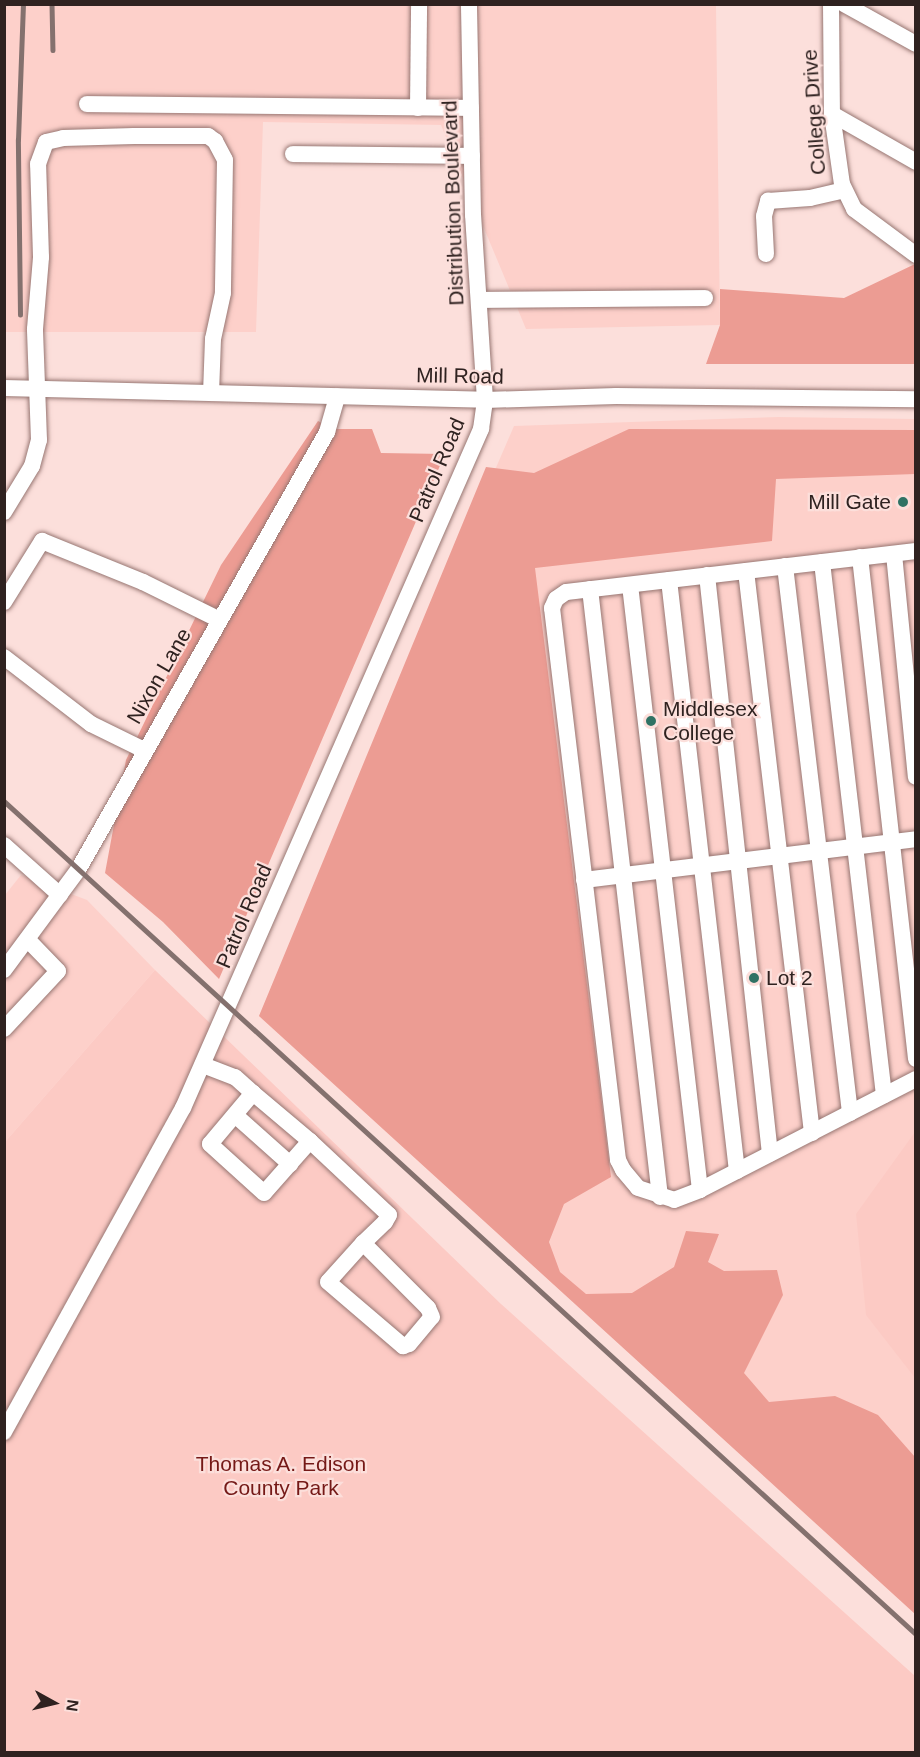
<!DOCTYPE html>
<html>
<head>
<meta charset="utf-8">
<style>
  body { margin:0 }
  #map { position:relative; width:920px; height:1757px; overflow:hidden; background:#fcdfdb; font-family:Helvetica,sans-serif }
  div>[style] { position:absolute }
  .built>* { inset:0; background:#fdd0ca }
  .green>* { inset:0; background:#fccac4 }
  .forest>* { inset:0; background:#ec9c93 }
  .roads { filter:drop-shadow(0 0 2px #977672) drop-shadow(0 0 2px #977672) }
  .minor>* { height:16px; margin:-8px; padding:0 8px; transform-origin:8px; border-radius:8px; background:#fff }
  .rail>* { height:4.5px; margin:-2.25px; padding:0 2.25px; transform-origin:2.25px; border-radius:2.25px; background:#84716e }
  .dots>* { width:16px; height:16px; translate:-50% -50%; box-sizing:border-box; border:3px solid #fcdfdb; border-radius:50% }
  span { translate:-50% -50%; white-space:nowrap; text-align:center; line-height:1.15; -webkit-text-stroke:4.5px #fcdfdb; paint-order:stroke }
  .street-label { font-size:21px; color:#2f2220 }
  .poi-label { font-size:21px; color:#2f2220 }
  .right { translate:-100% -50%; text-align:right }
  .left { translate:0 -50%; text-align:left }
  .park-label { font-size:21px; color:#751917 }
  .frame { position:absolute; inset:0; border:6px solid #2f2220; pointer-events:none }
  .north { position:absolute; left:24px; top:1673px; width:60px; height:60px; -webkit-text-stroke:4px #fcdfdb; paint-order:stroke; rotate:98deg; font-size:16px; font-weight:700; line-height:24px; text-align:center; color:#2f2220 }
  .north::after { content:''; display:block; margin:auto; width:21px; height:27px; background:#2f2220; clip-path:polygon(50% 0,100% 100%,50% 72%,0 100%) }
</style>
</head>
<body>
<div id="map">
  <div class="built">
    <i style="clip-path:polygon(4px 5px,716px 5px,720px 325px,526px 329px,441px 125px,263px 122px,256px 332px,5px 332px)"></i>
    <i style="clip-path:polygon(778px 417px,915px 419px,915px 1613px,259px 1016px,514px 426px)"></i>
    <i style="clip-path:polygon(21px 875px,87px 900px,155px 970px,5px 1142px,5px 895px)"></i>
  </div>
  <div class="green">
    <i style="clip-path:polygon(155px 970px,501px 1304px,915px 1676px,915px 1752px,5px 1752px,5px 1142px)"></i>
    <i style="clip-path:polygon(915px 1132px,915px 1378px,866px 1315px,856px 1214px)"></i>
  </div>
  <div class="forest">
    <i style="clip-path:polygon(915px 264px,915px 364px,706px 364px,720px 325px,720px 289px,844px 298px)"></i>
    <i style="clip-path:polygon(318px 421px,333px 429px,372px 429px,381px 453px,445px 454px,219px 979px,163px 922px,105px 873px,126px 760px,221px 565px)"></i>
    <i style="clip-path:polygon(629px 429px,915px 430px,915px 474px,776px 479px,772px 541px,535px 568px,611px 1177px,564px 1204px,549px 1242px,560px 1272px,586px 1294px,632px 1293px,674px 1267px,686px 1231px,719px 1234px,708px 1262px,724px 1271px,777px 1270px,783px 1295px,744px 1373px,769px 1402px,835px 1396px,878px 1415px,915px 1457px,915px 1614px,259px 1016px,486px 467px,534px 473px)"></i>
  </div>
  <div class="roads">
    <div class="minor">
      <i style="left:831px;top:4px;width:110px;rotate:89.5deg"></i>
      <i style="left:832px;top:114px;width:71px;rotate:81.9deg"></i>
      <i style="left:842px;top:184px;width:28px;rotate:64deg"></i>
      <i style="left:854px;top:209px;width:77px;rotate:36.6deg"></i>
      <i style="left:844px;top:4px;width:82px;rotate:29.1deg"></i>
      <i style="left:87px;top:104px;width:384px;rotate:0.6deg"></i>
      <i style="left:418px;top:108px;width:104px;rotate:-89.4deg"></i>
      <i style="left:832px;top:114px;width:97px;rotate:29.7deg"></i>
      <i style="left:293px;top:154px;width:179px;rotate:0.6deg"></i>
      <i style="left:766px;top:254px;width:38px;rotate:-93deg"></i>
      <i style="left:764px;top:216px;width:16px;rotate:-75deg"></i>
      <i style="left:768px;top:201px;width:42px;rotate:-4.1deg"></i>
      <i style="left:810px;top:198px;width:35px;rotate:-13deg"></i>
      <i style="left:479px;top:300px;width:226px;rotate:-0.5deg"></i>
      <i style="left:4px;top:388px;width:481px;rotate:1.4deg"></i>
      <i style="left:485px;top:400px;width:131px;rotate:-1.7deg"></i>
      <i style="left:616px;top:396px;width:300px;rotate:0.6deg"></i>
      <i style="left:4px;top:512px;width:54px;rotate:-58.7deg"></i>
      <i style="left:32px;top:466px;width:27px;rotate:-75deg"></i>
      <i style="left:39px;top:440px;width:111px;rotate:-92.1deg"></i>
      <i style="left:35px;top:329px;width:72px;rotate:-85.2deg"></i>
      <i style="left:41px;top:257px;width:93px;rotate:-91.8deg"></i>
      <i style="left:38px;top:164px;width:23px;rotate:-70deg"></i>
      <i style="left:46px;top:142px;width:17px;rotate:-13deg"></i>
      <i style="left:63px;top:138px;width:71px;rotate:-1.6deg"></i>
      <i style="left:134px;top:136px;width:74px"></i>
      <i style="left:208px;top:136px;width:9px;rotate:36deg"></i>
      <i style="left:215px;top:141px;width:21px;rotate:62deg"></i>
      <i style="left:225px;top:160px;width:133px;rotate:90.9deg"></i>
      <i style="left:223px;top:293px;width:47px;rotate:102.3deg"></i>
      <i style="left:213px;top:339px;width:54px;rotate:92.1deg"></i>
      <i style="left:916px;top:551px;width:352px;rotate:173.3deg"></i>
      <i style="left:566px;top:592px;width:12px;rotate:145deg"></i>
      <i style="left:556px;top:599px;width:10px;rotate:114deg"></i>
      <i style="left:552px;top:608px;width:556px;rotate:83.18deg"></i>
      <i style="left:618px;top:1160px;width:11px;rotate:63deg"></i>
      <i style="left:623px;top:1170px;width:23px;rotate:50deg"></i>
      <i style="left:638px;top:1188px;width:38px;rotate:18deg"></i>
      <i style="left:674px;top:1200px;width:28px;rotate:-21deg"></i>
      <i style="left:700px;top:1190px;width:243px;rotate:-27.2deg"></i>
      <i style="left:894px;top:554px;width:224px;rotate:84.4deg"></i>
      <i style="left:860px;top:557px;width:505px;rotate:83.63deg"></i>
      <i style="left:822px;top:562px;width:537px;rotate:83.37deg"></i>
      <i style="left:785px;top:566px;width:551px;rotate:83.22deg"></i>
      <i style="left:746px;top:571px;width:566px;rotate:83.3deg"></i>
      <i style="left:707px;top:575px;width:582px;rotate:83.79deg"></i>
      <i style="left:669px;top:580px;width:595px;rotate:83.44deg"></i>
      <i style="left:630px;top:585px;width:609px;rotate:83.4deg"></i>
      <i style="left:590px;top:589px;width:612px;rotate:83.43deg"></i>
      <i style="left:4px;top:602px;width:72px;rotate:-58.1deg"></i>
      <i style="left:42px;top:541px;width:109px;rotate:22.1deg"></i>
      <i style="left:143px;top:582px;width:84px;rotate:26.3deg"></i>
      <i style="left:4px;top:657px;width:110px;rotate:37.6deg"></i>
      <i style="left:91px;top:724px;width:59px;rotate:26.1deg"></i>
      <i style="left:4px;top:845px;width:75px;rotate:41.8deg"></i>
      <i style="left:584px;top:880px;width:335px;rotate:-7deg"></i>
      <i style="left:4px;top:970px;width:124px;rotate:-53.5deg"></i>
      <i style="left:78px;top:870px;width:504px;rotate:-60.38deg"></i>
      <i style="left:327px;top:432px;width:37px;rotate:-74deg"></i>
      <i style="left:4px;top:1029px;width:79px;rotate:-47deg"></i>
      <i style="left:58px;top:971px;width:43px;rotate:-134.1deg"></i>
      <i style="left:203px;top:1065px;width:34px;rotate:21deg"></i>
      <i style="left:235px;top:1077px;width:24px;rotate:42deg"></i>
      <i style="left:253px;top:1093px;width:75px;rotate:40.1deg"></i>
      <i style="left:310px;top:1141px;width:69px;rotate:131.5deg"></i>
      <i style="left:264px;top:1193px;width:73px;rotate:-137.8deg"></i>
      <i style="left:210px;top:1144px;width:67px;rotate:-49.9deg"></i>
      <i style="left:235px;top:1115px;width:74px;rotate:41.7deg"></i>
      <i style="left:310px;top:1141px;width:108px;rotate:43.1deg"></i>
      <i style="left:389px;top:1215px;width:8px;rotate:120deg"></i>
      <i style="left:385px;top:1222px;width:30px;rotate:136deg"></i>
      <i style="left:363px;top:1243px;width:52px;rotate:131.9deg"></i>
      <i style="left:328px;top:1282px;width:99px;rotate:40.5deg"></i>
      <i style="left:403px;top:1346px;width:6px;rotate:-18deg"></i>
      <i style="left:409px;top:1344px;width:35px;rotate:-50deg"></i>
      <i style="left:432px;top:1317px;width:10px;rotate:-114deg"></i>
      <i style="left:428px;top:1308px;width:92px;rotate:-135deg"></i>
      <i style="left:4px;top:1432px;width:370px;rotate:-61.1deg"></i>
      <i style="left:183px;top:1108px;width:742px;rotate:-66.3deg"></i>
      <i style="left:481px;top:429px;width:29px;rotate:-82deg"></i>
      <i style="left:485px;top:400px;width:185px;rotate:-93.7deg"></i>
      <i style="left:473px;top:215px;width:211px;rotate:-91.1deg"></i>
    </div>
  </div>
  <div class="rail">
    <i style="left:52px;top:4px;width:46px;rotate:88.8deg"></i>
    <i style="left:20px;top:315px;width:175px;rotate:-90.7deg"></i>
    <i style="left:18px;top:140px;width:136px;rotate:-87.9deg"></i>
    <i style="left:4px;top:801px;width:1235px;rotate:42.41deg"></i>
  </div>
  <div class="dots">
    <i style="left:903px;top:502px;background:#2f7264"></i>
    <i style="left:651px;top:721px;background:#2f7264"></i>
    <i style="left:754px;top:978px;background:#2f7264"></i>
  </div>
  <div class="street-label">
    <span style="left:814px;top:112px;rotate:-94deg">College Drive</span>
    <span style="left:453px;top:203px;rotate:-92deg">Distribution Boulevard</span>
    <span style="left:460px;top:376px;rotate:1deg">Mill Road</span>
    <span style="left:437px;top:470px;rotate:-67deg">Patrol Road</span>
    <span style="left:159px;top:676px;rotate:-60deg">Nixon Lane</span>
    <span style="left:244px;top:916px;rotate:-67deg">Patrol Road</span>
  </div>
  <div class="poi-label">
    <span class="right" style="left:891px;top:502px">Mill Gate</span>
    <span class="left" style="left:663px;top:721px">Middlesex<br>College</span>
    <span class="left" style="left:766px;top:978px">Lot 2</span>
  </div>
  <div class="park-label">
    <span style="left:281px;top:1476px">Thomas A. Edison<br>County Park</span>
  </div>
  <div class="frame"></div>
  <div class="north">N</div>
</div>
</body>
</html>
